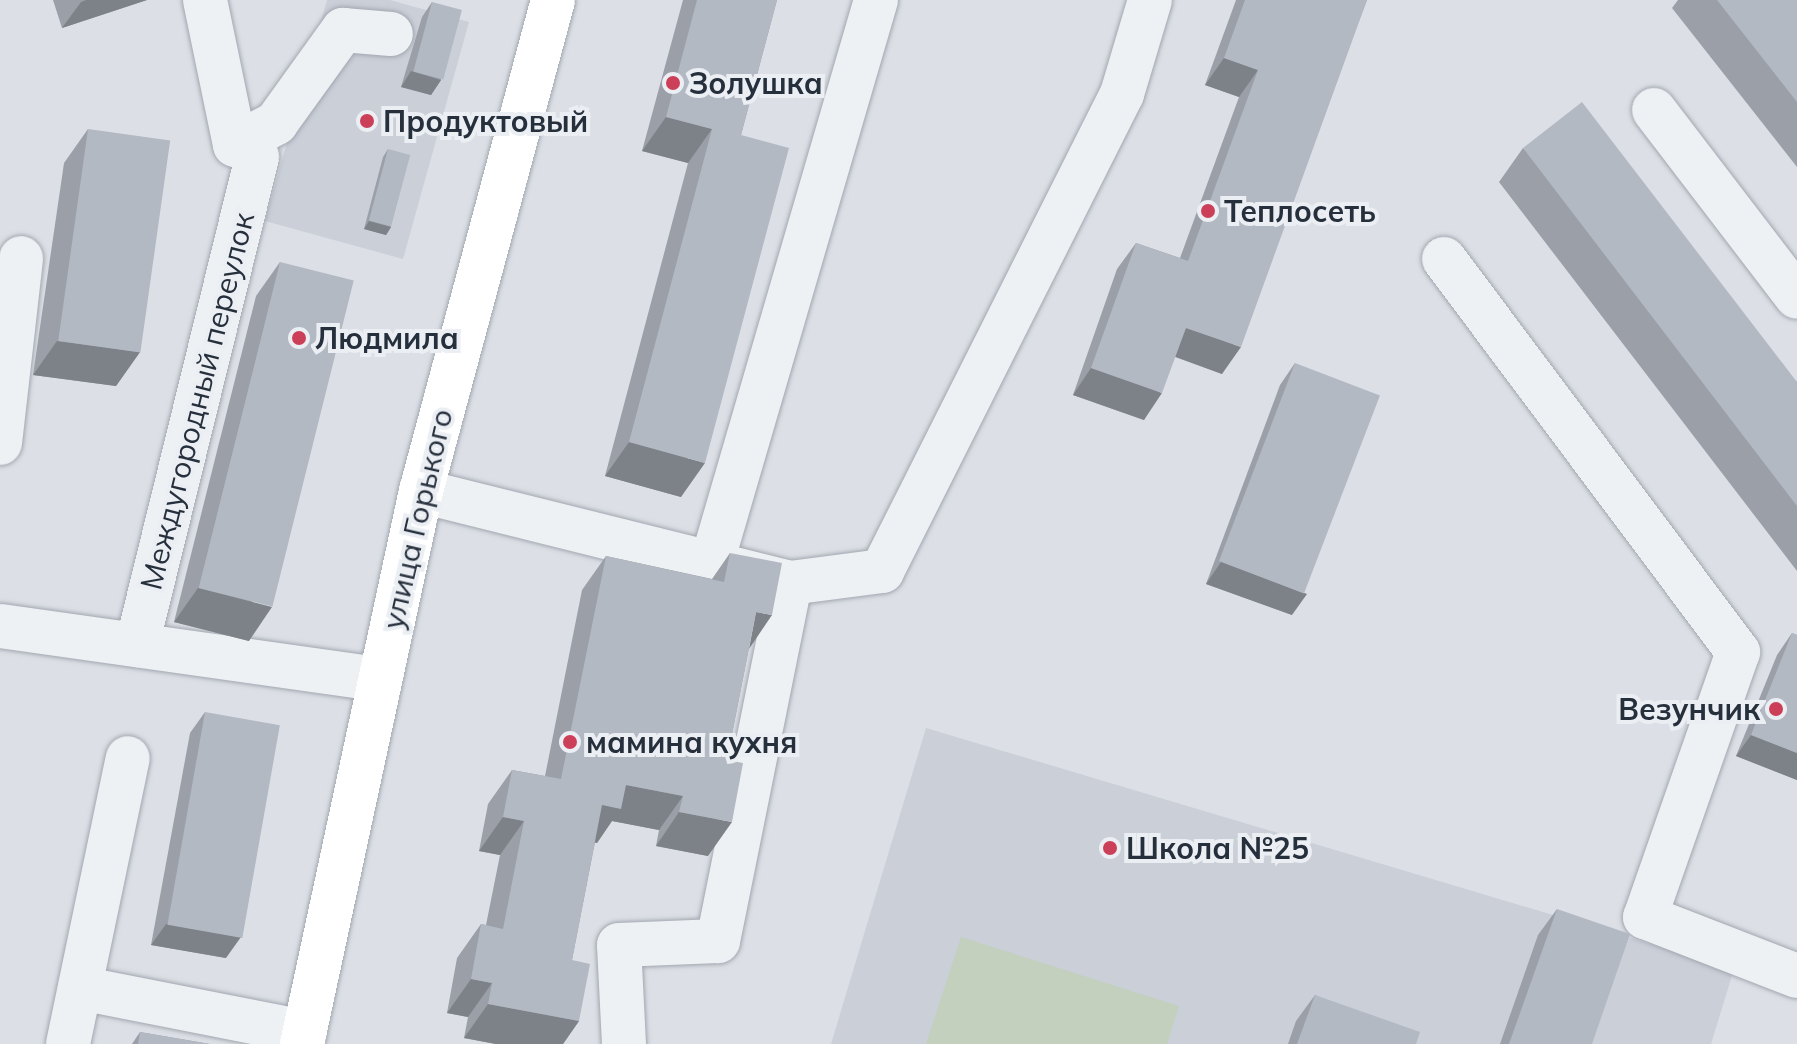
<!DOCTYPE html>
<html>
<head>
<meta charset="utf-8">
<style>
  body { margin:0 }
  #map { position:relative; width:1797px; height:1044px; overflow:hidden; background:#dce0e6; font-family:Mulish,sans-serif }
  div>[style] { position:absolute }
  .built>* { inset:0; background:#cacfd8 }
  .green>* { inset:0; background:#c2d0bd }
  .roads { filter:drop-shadow(0 0 2px #a2a7b0) drop-shadow(0 0 2px #a2a7b0) }
  .minor>* { height:44px; margin:-22px; padding:0 22px; transform-origin:22px; border-radius:22px; background:#eef1f4 }
  .major>* { height:44px; margin:-22px; padding:0 22px; transform-origin:22px; border-radius:22px; background:#fff }
  .wall>* { inset:0; background:#9a9fa8 }
  .shaded-wall>* { inset:0; background:#7d8288 }
  .building>* { inset:0; background:#b3b9c3; transform-origin:0 0 }
  .dots>* { width:22px; height:22px; translate:-50% -50%; box-sizing:border-box; border:4px solid #ebeff4; border-radius:50% }
  span { translate:-50% -50%; white-space:nowrap; text-align:center; line-height:1.15; -webkit-text-stroke:8px #ebeff4; paint-order:stroke }
  .poi-label { font-size:30px; color:#262f3c; font-weight:700 }
  .left { translate:0 -50%; text-align:left }
  .right { translate:-100% -50%; text-align:right }
  .street-label { font-size:30px; color:#262f3c }
</style>
</head>
<body>
<div id="map">
  <div class="built">
    <i style="clip-path:polygon(327px 0,390px 0,469px 22px,403px 259px,265px 221px)"></i>
    <i style="clip-path:polygon(926px 728px,1734px 969px,1711px 1044px,831px 1044px)"></i>
  </div>
  <div class="green">
    <i style="clip-path:polygon(961px 937px,1179px 1006px,1167px 1044px,926px 1044px)"></i>
  </div>
  <div class="roads">
    <div class="minor">
      <i style="left:205px;top:0;width:148px;rotate:78.3deg"></i>
      <i style="left:235px;top:145px;width:47px;rotate:-28.2deg"></i>
      <i style="left:276px;top:123px;width:115px;rotate:-54.2deg"></i>
      <i style="left:343px;top:30px;width:48px;rotate:4.8deg"></i>
      <i style="left:1654px;top:110px;width:235px;rotate:52.6deg"></i>
      <i style="left:1444px;top:259px;width:491px;rotate:53.2deg"></i>
      <i style="left:1738px;top:652px;width:281px;rotate:109.3deg"></i>
      <i style="left:1645px;top:917px;width:163px;rotate:21.2deg"></i>
      <i style="left:0;top:443px;width:186px;rotate:-83.5deg"></i>
      <i style="left:421px;top:491px;width:380px;rotate:14deg"></i>
      <i style="left:790px;top:583px;width:93px;rotate:-7.4deg"></i>
      <i style="left:882px;top:571px;width:534px;rotate:-63.29deg"></i>
      <i style="left:1122px;top:94px;width:98px;rotate:-73.4deg"></i>
      <i style="left:712px;top:562px;width:585px;rotate:-73.73deg"></i>
      <i style="left:0;top:626px;width:383px;rotate:8deg"></i>
      <i style="left:137px;top:645px;width:503px;rotate:-76.18deg"></i>
      <i style="left:80px;top:988px;width:229px;rotate:11.1deg"></i>
      <i style="left:68px;top:1044px;width:292px;rotate:-78.2deg"></i>
      <i style="left:624px;top:1044px;width:99px;rotate:-92.9deg"></i>
      <i style="left:619px;top:945px;width:99px;rotate:-2.3deg"></i>
      <i style="left:718px;top:941px;width:365px;rotate:-78.6deg"></i>
    </div>
    <div class="major">
      <i style="left:302px;top:1044px;width:566px;rotate:-77.86deg"></i>
      <i style="left:421px;top:491px;width:508px;rotate:-74.95deg"></i>
    </div>
  </div>
  <div class="wall">
    <i style="clip-path:polygon(53px 0,147px 0,62px 28px)"></i>
    <i style="clip-path:polygon(683px 0,777px 0,741px 135px,681px 497px,605px 476px,688px 163px,642px 151px)"></i>
    <i style="clip-path:polygon(1236px 0,1367px 0,1222px 374px,1175px 357px,1144px 420px,1073px 395px,1117px 269px,1136px 243px,1180px 258px,1239px 97px,1205px 85px)"></i>
    <i style="clip-path:polygon(1678px 0,1797px 0,1797px 167px,1672px 8px)"></i>
    <i style="clip-path:polygon(432px 2px,441px 80px,431px 95px,401px 87px,422px 17px)"></i>
    <i style="clip-path:polygon(88px 129px,140px 352px,116px 386px,33px 375px,64px 163px)"></i>
    <i style="clip-path:polygon(1523px 148px,1797px 382px,1797px 571px,1499px 182px)"></i>
    <i style="clip-path:polygon(388px 149px,391px 227px,386px 235px,364px 229px,383px 157px)"></i>
    <i style="clip-path:polygon(280px 262px,249px 641px,174px 622px,256px 296px)"></i>
    <i style="clip-path:polygon(1295px 363px,1292px 615px,1206px 584px,1280px 385px)"></i>
    <i style="clip-path:polygon(730px 553px,749px 648px,708px 856px,656px 846px,659px 830px,612px 821px,597px 843px,595px 842px,572px 960px,579px 1021px,563px 1044px,496px 1044px,464px 1038px,468px 1017px,447px 1013px,457px 958px,481px 924px,486px 925px,500px 855px,479px 851px,488px 804px,512px 770px,545px 776px,582px 590px,606px 556px,712px 579px)"></i>
    <i style="clip-path:polygon(1792px 633px,1797px 635px,1797px 780px,1736px 756px,1777px 655px)"></i>
    <i style="clip-path:polygon(205px 712px,226px 958px,151px 945px,190px 733px)"></i>
    <i style="clip-path:polygon(1557px 909px,1592px 1044px,1500px 1044px,1538px 935px)"></i>
    <i style="clip-path:polygon(1315px 995px,1416px 1044px,1288px 1044px,1296px 1021px)"></i>
    <i style="clip-path:polygon(140px 1032px,210px 1044px,132px 1044px)"></i>
  </div>
  <div class="shaded-wall">
    <i style="clip-path:polygon(86px 0,147px 0,62px 28px,81px 2px)"></i>
    <i style="clip-path:polygon(1224px 58px,1258px 70px,1239px 97px,1205px 85px)"></i>
    <i style="clip-path:polygon(411px 71px,441px 80px,431px 95px,401px 87px)"></i>
    <i style="clip-path:polygon(666px 117px,712px 129px,688px 163px,642px 151px)"></i>
    <i style="clip-path:polygon(369px 221px,391px 227px,386px 235px,364px 229px)"></i>
    <i style="clip-path:polygon(1186px 328px,1241px 347px,1222px 374px,1168px 354px)"></i>
    <i style="clip-path:polygon(57px 341px,140px 352px,116px 386px,33px 375px)"></i>
    <i style="clip-path:polygon(1091px 368px,1162px 393px,1144px 420px,1073px 395px)"></i>
    <i style="clip-path:polygon(629px 442px,705px 463px,681px 497px,605px 476px)"></i>
    <i style="clip-path:polygon(1221px 562px,1307px 594px,1292px 615px,1206px 584px)"></i>
    <i style="clip-path:polygon(198px 588px,272px 607px,249px 641px,174px 622px)"></i>
    <i style="clip-path:polygon(756px 612px,772px 615px,749px 649px)"></i>
    <i style="clip-path:polygon(1751px 735px,1797px 753px,1797px 780px,1736px 756px)"></i>
    <i style="clip-path:polygon(626px 785px,683px 796px,659px 830px,612px 821px,597px 843px,578px 839px,602px 805px)"></i>
    <i style="clip-path:polygon(679px 812px,732px 822px,708px 856px,656px 846px)"></i>
    <i style="clip-path:polygon(503px 817px,524px 821px,500px 855px,479px 851px)"></i>
    <i style="clip-path:polygon(166px 924px,241px 937px,226px 958px,151px 945px)"></i>
    <i style="clip-path:polygon(471px 979px,492px 983px,468px 1017px,447px 1013px)"></i>
    <i style="clip-path:polygon(488px 1004px,579px 1021px,563px 1044px,496px 1044px,464px 1038px)"></i>
  </div>
  <div class="building">
    <i style="clip-path:polygon(697px 0,777px 0,741px 135px,789px 148px,705px 463px,629px 442px,712px 129px,666px 117px)"></i>
    <i style="clip-path:polygon(1245px 0,1367px 0,1241px 347px,1186px 328px,1162px 393px,1091px 368px,1136px 243px,1188px 261px,1258px 70px,1224px 58px)"></i>
    <i style="clip-path:polygon(1717px 0,1797px 0,1797px 102px)"></i>
    <i style="left:432px;top:2px;width:31px;height:72px;rotate:15deg"></i>
    <i style="clip-path:polygon(1582px 102px,1797px 382px,1797px 506px,1523px 148px)"></i>
    <i style="left:88px;top:129px;width:83px;height:214px;rotate:8deg"></i>
    <i style="left:388px;top:149px;width:23px;height:74px;rotate:15deg"></i>
    <i style="left:280px;top:262px;width:76px;height:336px;rotate:14deg"></i>
    <i style="left:1295px;top:363px;width:91px;height:212px;rotate:21deg"></i>
    <i style="clip-path:polygon(730px 553px,782px 563px,772px 615px,756px 612px,727px 760px,743px 763px,732px 822px,679px 812px,683px 796px,626px 785px,621px 809px,602px 805px,572px 960px,590px 964px,579px 1021px,488px 1004px,492px 983px,471px 979px,481px 924px,503px 929px,524px 821px,503px 817px,512px 770px,561px 779px,606px 556px,724px 582px)"></i>
    <i style="clip-path:polygon(1792px 633px,1797px 635px,1797px 753px,1751px 735px)"></i>
    <i style="left:205px;top:712px;width:76px;height:216px;rotate:10deg"></i>
    <i style="clip-path:polygon(1557px 909px,1630px 934px,1592px 1044px,1509px 1044px)"></i>
    <i style="clip-path:polygon(1315px 995px,1420px 1032px,1416px 1044px,1297px 1044px)"></i>
    <i style="clip-path:polygon(140px 1032px,210px 1044px,138px 1044px)"></i>
  </div>
  <div class="dots">
    <i style="left:673px;top:83px;background:#cc3f59"></i>
    <i style="left:367px;top:121px;background:#cc3f59"></i>
    <i style="left:1208px;top:211px;background:#cc3f59"></i>
    <i style="left:299px;top:338px;background:#cc3f59"></i>
    <i style="left:1776px;top:709px;background:#cc3f59"></i>
    <i style="left:570px;top:742px;background:#cc3f59"></i>
    <i style="left:1110px;top:848px;background:#cc3f59"></i>
  </div>
  <div class="poi-label">
    <span class="left" style="left:689px;top:83px">Золушка</span>
    <span class="left" style="left:383px;top:121px">Продуктовый</span>
    <span class="left" style="left:1224px;top:211px">Теплосеть</span>
    <span class="left" style="left:315px;top:338px">Людмила</span>
    <span class="right" style="left:1760px;top:709px">Везунчик</span>
    <span class="left" style="left:586px;top:742px">мамина кухня</span>
    <span class="left" style="left:1126px;top:848px">Школа №25</span>
  </div>
  <div class="street-label">
    <span style="left:197px;top:401px;rotate:-76deg">Междугородный переулок</span>
    <span style="left:417px;top:519px;rotate:-77deg">улица Горького</span>
  </div>
</div>
</body>
</html>
